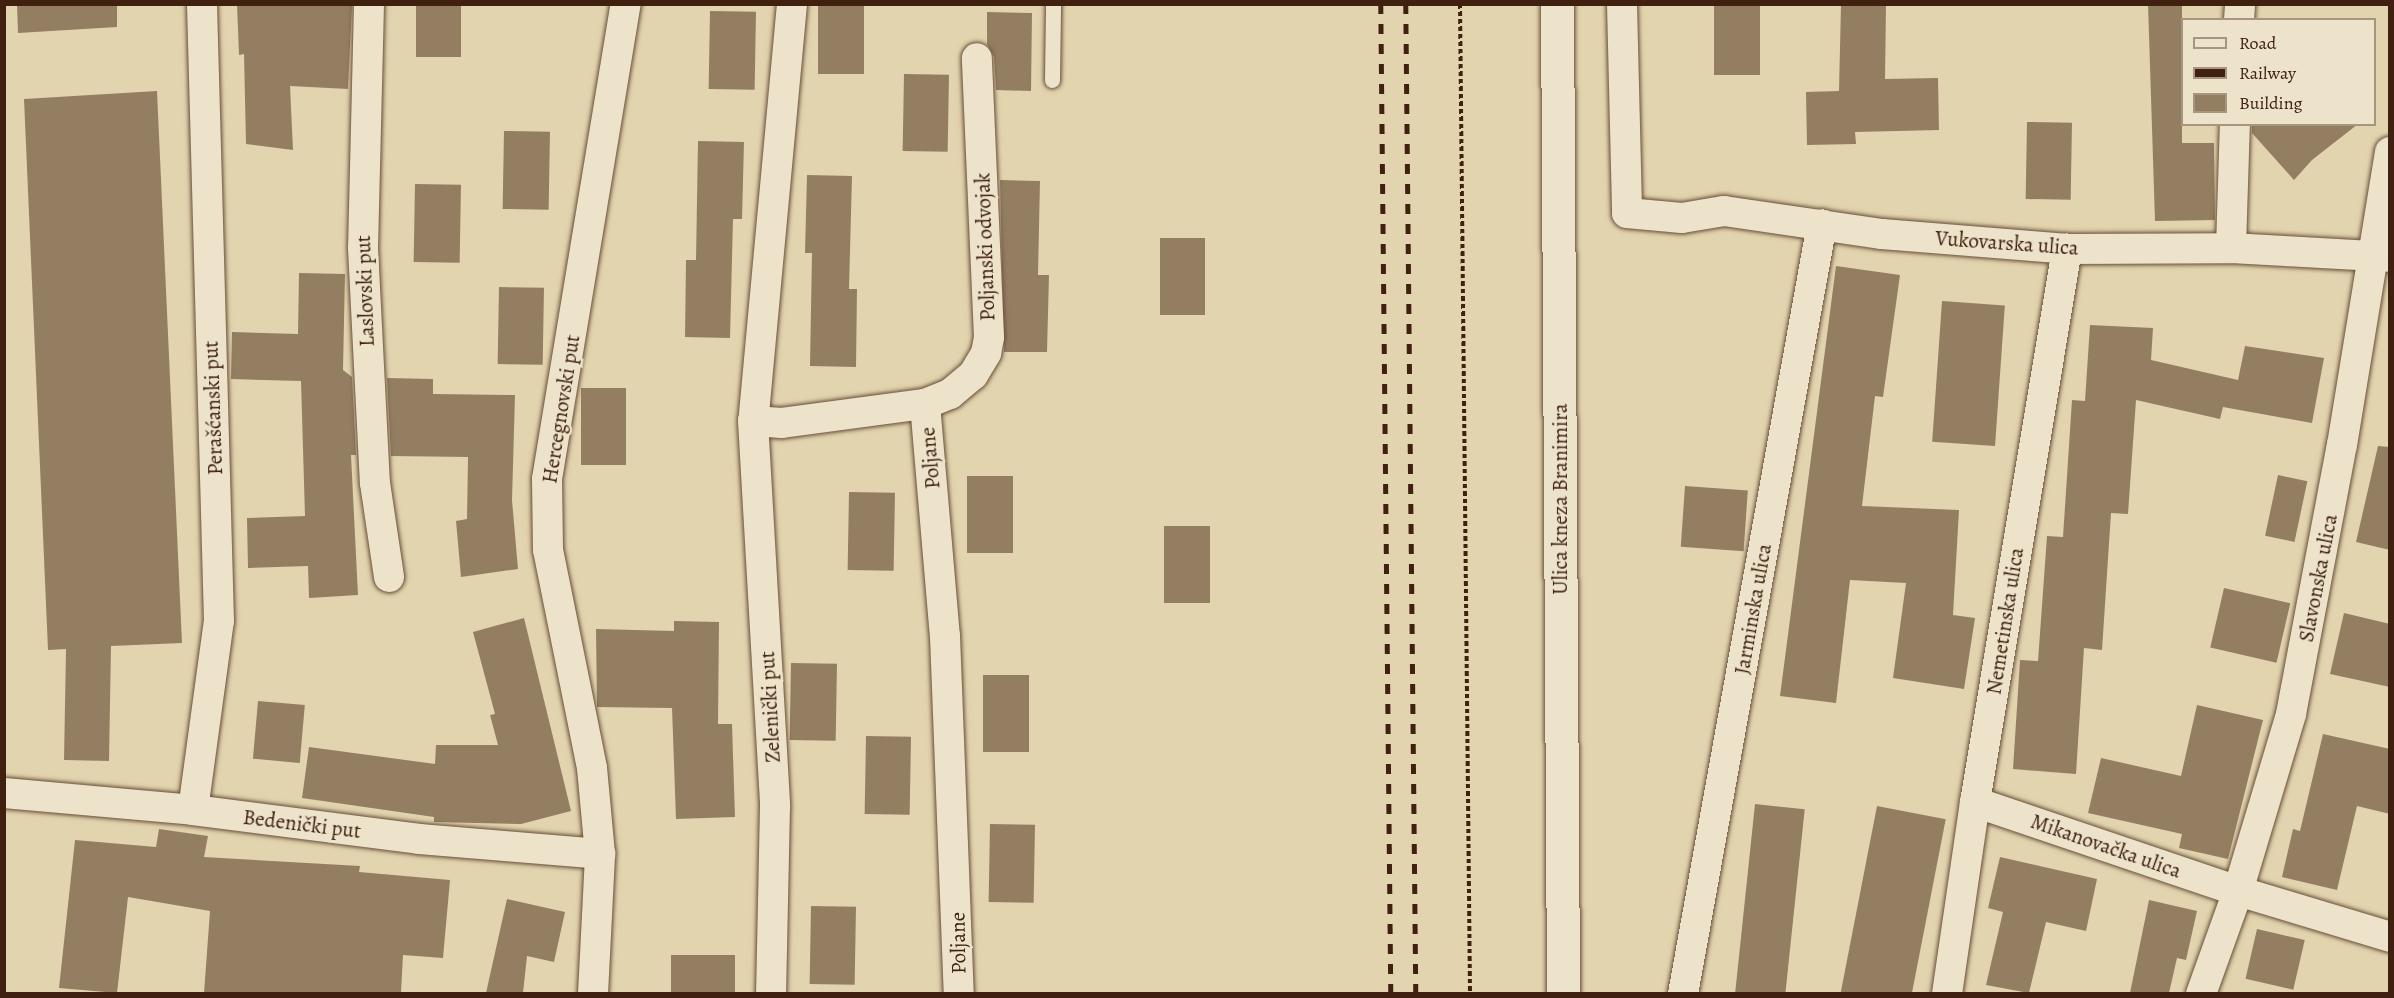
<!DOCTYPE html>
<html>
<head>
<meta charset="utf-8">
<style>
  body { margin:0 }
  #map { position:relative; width:2394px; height:998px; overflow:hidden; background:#e2d4ae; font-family:Alegreya,serif }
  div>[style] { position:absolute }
  .building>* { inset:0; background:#947e62; transform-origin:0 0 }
  .path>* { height:4px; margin-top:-2px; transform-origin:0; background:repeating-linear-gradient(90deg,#402110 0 4.5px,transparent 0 7.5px) }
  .roads { filter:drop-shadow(0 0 2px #684e38) drop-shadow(0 0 2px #684e38) }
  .lane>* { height:15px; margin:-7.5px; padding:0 7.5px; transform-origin:7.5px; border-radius:7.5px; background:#ece3ca }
  .street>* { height:30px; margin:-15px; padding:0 15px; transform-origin:15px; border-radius:15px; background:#ece3ca }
  .secondary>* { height:33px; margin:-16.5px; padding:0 16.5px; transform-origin:16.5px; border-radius:16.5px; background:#ece3ca }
  .rail>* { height:4.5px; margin-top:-2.25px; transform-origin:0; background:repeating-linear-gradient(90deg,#402110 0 10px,transparent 0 20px) }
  span { translate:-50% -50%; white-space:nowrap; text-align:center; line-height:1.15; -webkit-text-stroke:5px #ece3ca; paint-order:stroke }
  .street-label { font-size:21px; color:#402110 }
  .frame { position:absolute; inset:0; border:6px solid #402110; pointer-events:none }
  .legend { position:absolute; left:2181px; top:18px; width:195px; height:108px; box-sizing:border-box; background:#ece3ca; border:2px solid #a79580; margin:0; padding:8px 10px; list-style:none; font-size:18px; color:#402110 }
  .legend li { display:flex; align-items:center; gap:12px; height:30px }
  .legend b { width:30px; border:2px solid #a79580 }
</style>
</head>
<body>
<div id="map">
  <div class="building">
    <i style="clip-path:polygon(17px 4px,117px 4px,117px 27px,18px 33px)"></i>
    <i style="clip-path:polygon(237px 4px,352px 5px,348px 89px,290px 86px,293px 150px,246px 144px,244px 54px,239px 55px)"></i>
    <i style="left:416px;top:4px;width:45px;height:53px"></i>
    <i style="left:818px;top:4px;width:46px;height:70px"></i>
    <i style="left:1714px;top:4px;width:46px;height:71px"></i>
    <i style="clip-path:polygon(1841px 4px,1886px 4px,1885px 79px,1938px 78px,1939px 130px,1855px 132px,1856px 144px,1807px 145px,1806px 92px,1839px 91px)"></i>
    <i style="clip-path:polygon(2148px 4px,2182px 4px,2182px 143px,2214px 143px,2215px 220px,2155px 221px)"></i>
    <i style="left:710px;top:11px;width:46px;height:78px;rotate:1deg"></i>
    <i style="clip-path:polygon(987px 12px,1032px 13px,1031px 91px,996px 90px,994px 57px,987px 44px)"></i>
    <i style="left:904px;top:74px;width:45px;height:77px;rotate:1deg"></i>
    <i style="clip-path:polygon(157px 91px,182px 643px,111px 646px,109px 761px,64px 760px,66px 649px,48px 650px,24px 99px)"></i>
    <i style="left:2027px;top:122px;width:45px;height:77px;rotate:1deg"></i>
    <i style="clip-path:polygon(2252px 124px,2358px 124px,2312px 160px,2294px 180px,2252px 133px)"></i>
    <i style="left:504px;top:131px;width:46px;height:78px;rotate:1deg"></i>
    <i style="clip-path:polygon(698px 141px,744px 142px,742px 219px,733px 219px,730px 338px,685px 337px,686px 260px,696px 260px)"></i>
    <i style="clip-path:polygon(807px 175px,852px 176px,849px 289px,857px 289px,856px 367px,810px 366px,812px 253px,805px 253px)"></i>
    <i style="clip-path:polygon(1000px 180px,1040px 181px,1038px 275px,1049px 275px,1047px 352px,1004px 352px)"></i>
    <i style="left:415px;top:184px;width:46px;height:78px;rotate:1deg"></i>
    <i style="left:1160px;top:238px;width:45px;height:77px"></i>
    <i style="clip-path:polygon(1836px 266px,1900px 275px,1883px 397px,1875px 396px,1862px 506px,1959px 510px,1953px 615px,1975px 618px,1964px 689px,1893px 678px,1906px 583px,1850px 580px,1836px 703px,1780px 696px)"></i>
    <i style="clip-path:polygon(299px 273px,345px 274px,343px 370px,352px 377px,356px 455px,351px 455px,358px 595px,309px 598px,308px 566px,248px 568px,247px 518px,305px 516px,301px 381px,231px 379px,232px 332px,298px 334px)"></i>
    <i style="left:499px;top:287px;width:45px;height:77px;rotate:1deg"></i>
    <i style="left:1942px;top:301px;width:63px;height:141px;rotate:4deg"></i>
    <i style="clip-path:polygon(2090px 325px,2153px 328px,2151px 360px,2238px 380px,2245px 346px,2324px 358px,2312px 423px,2223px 407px,2220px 419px,2136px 400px,2128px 514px,2111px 513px,2102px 650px,2084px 648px,2076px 774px,2013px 769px,2020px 660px,2038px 661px,2047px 536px,2063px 537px,2072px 400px,2085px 401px)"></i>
    <i style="clip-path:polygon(387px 378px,433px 379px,433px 394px,515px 395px,512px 500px,518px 569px,461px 577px,456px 521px,467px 519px,468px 457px,391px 456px)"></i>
    <i style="left:581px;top:388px;width:45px;height:77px"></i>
    <i style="clip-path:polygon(2378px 446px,2390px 447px,2390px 550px,2356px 542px)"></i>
    <i style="left:2278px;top:475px;width:30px;height:62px;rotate:12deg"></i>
    <i style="left:967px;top:476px;width:46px;height:77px"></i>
    <i style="left:1685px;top:486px;width:63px;height:61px;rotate:4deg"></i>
    <i style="left:849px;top:492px;width:46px;height:78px;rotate:1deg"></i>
    <i style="left:1164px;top:526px;width:46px;height:77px"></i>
    <i style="left:2224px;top:588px;width:68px;height:61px;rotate:13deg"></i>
    <i style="clip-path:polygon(2344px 613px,2390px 624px,2390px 687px,2330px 674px)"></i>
    <i style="clip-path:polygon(524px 618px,571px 811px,521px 824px,434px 822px,434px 817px,302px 798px,309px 747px,435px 764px,436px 745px,498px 745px,490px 715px,495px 714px,473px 632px)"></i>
    <i style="clip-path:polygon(674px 621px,719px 622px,718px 724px,732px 724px,735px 817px,676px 819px,672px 708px,597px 707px,596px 629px,674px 631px)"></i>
    <i style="left:791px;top:663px;width:46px;height:77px;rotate:1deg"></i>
    <i style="left:983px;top:675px;width:46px;height:77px"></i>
    <i style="left:258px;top:701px;width:47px;height:58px;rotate:5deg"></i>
    <i style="clip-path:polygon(2197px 705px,2263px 720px,2228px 859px,2179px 848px,2182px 834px,2088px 813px,2101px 758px,2181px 776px)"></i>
    <i style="clip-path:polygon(2323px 734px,2390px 749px,2390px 814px,2357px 806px,2337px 890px,2282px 877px,2293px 829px,2300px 831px)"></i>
    <i style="left:866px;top:736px;width:45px;height:78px;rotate:1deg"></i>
    <i style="left:1755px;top:804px;width:50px;height:190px;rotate:6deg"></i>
    <i style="left:1877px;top:806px;width:70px;height:190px;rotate:11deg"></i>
    <i style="left:990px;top:824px;width:45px;height:78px;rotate:1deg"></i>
    <i style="clip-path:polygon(159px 829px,208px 836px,204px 857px,360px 866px,359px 872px,450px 880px,443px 958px,403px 955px,401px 993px,204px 993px,210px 911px,128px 897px,117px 993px,59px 988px,75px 840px,156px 847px)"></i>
    <i style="clip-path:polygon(2000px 857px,2097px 879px,2086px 931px,2046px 922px,2029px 993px,1986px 985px,2003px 912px,1988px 908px)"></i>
    <i style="clip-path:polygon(507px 899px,565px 912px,554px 962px,527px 956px,523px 993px,486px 993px)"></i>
    <i style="clip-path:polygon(2149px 900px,2197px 911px,2186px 960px,2177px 958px,2169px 993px,2130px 993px)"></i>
    <i style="left:811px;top:906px;width:45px;height:78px;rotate:1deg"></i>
    <i style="left:2257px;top:929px;width:49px;height:51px;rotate:13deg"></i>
    <i style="left:735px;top:955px;width:38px;height:64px;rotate:90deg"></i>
  </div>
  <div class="path">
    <i style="left:1460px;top:4px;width:990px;rotate:89.42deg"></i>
  </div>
  <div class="roads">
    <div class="lane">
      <i style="left:1052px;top:80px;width:76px;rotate:-89.2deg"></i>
    </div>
    <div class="street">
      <i style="left:369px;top:4px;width:244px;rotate:91.4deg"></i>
      <i style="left:363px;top:248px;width:235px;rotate:87.1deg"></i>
      <i style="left:375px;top:483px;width:95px;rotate:81.5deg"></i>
      <i style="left:792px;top:4px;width:419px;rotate:95.3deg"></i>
      <i style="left:753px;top:421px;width:29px;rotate:4deg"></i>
      <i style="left:782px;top:423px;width:144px;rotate:-7.6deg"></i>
      <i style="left:925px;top:404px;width:233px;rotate:85.1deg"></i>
      <i style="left:945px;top:636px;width:358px;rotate:87.8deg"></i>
      <i style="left:1622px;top:4px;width:209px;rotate:88.6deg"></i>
      <i style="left:1627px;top:213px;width:55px;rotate:5.2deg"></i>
      <i style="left:1682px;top:218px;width:43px;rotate:-9.5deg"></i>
      <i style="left:1724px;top:211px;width:160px;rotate:8.3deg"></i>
      <i style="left:1882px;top:234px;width:186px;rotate:4.6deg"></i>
      <i style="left:2067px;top:249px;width:164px;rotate:-0.3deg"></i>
      <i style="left:2231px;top:248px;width:159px;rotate:3.2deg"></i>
      <i style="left:2239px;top:20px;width:16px;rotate:-86deg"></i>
      <i style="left:2231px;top:248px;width:124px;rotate:-88.2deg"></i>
      <i style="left:925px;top:404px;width:27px;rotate:-22deg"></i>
      <i style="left:950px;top:394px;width:30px;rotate:-40deg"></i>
      <i style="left:973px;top:375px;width:26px;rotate:-59deg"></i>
      <i style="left:986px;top:353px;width:16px;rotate:-79deg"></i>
      <i style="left:989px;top:337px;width:279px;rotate:-92.5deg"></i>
      <i style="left:753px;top:421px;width:386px;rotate:86.7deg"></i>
      <i style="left:775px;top:806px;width:188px;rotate:91.2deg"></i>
      <i style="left:4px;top:793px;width:190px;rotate:5.1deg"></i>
      <i style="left:193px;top:810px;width:228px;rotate:7.3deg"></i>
      <i style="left:419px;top:839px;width:182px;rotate:4.7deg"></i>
      <i style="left:1975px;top:802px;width:278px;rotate:18.7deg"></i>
      <i style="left:2238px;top:891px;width:159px;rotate:16.8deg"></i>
      <i style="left:193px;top:810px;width:191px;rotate:-82.2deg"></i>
      <i style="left:219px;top:621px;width:617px;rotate:-91.58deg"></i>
      <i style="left:593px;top:994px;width:140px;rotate:-87.1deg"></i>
      <i style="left:600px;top:854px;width:86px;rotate:-95.3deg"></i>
      <i style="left:592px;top:768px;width:222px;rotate:-101.4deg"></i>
      <i style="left:548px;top:550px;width:71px;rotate:-90.8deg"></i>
      <i style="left:547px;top:479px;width:482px;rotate:-80.6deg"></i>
      <i style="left:1683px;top:994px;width:782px;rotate:-79.77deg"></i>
      <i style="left:1947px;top:994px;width:194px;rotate:-81.7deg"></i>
      <i style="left:1975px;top:802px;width:561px;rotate:-80.55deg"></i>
      <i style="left:2201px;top:994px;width:109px;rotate:-70.2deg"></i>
      <i style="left:2238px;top:891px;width:185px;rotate:-73.3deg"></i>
      <i style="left:2291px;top:714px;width:274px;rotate:-79.3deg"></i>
      <i style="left:2342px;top:445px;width:297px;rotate:-80.7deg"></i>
    </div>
    <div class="secondary">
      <i style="left:1557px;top:4px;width:990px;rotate:89.65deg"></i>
    </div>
  </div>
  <div class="rail">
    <i style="left:1381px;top:4px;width:990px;rotate:89.42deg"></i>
    <i style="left:1406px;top:4px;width:990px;rotate:89.42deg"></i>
  </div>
  <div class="street-label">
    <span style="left:2007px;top:243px;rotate:4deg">Vukovarska ulica</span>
    <span style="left:985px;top:247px;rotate:-92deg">Poljanski odvojak</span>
    <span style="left:365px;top:291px;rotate:-92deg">Laslovski put</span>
    <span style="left:213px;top:408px;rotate:-92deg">Perašćanski put</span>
    <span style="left:561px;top:409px;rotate:-81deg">Hercegnovski put</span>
    <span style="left:930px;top:458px;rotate:-95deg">Poljane</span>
    <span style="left:1560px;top:499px;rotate:-90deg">Ulica kneza Branimira</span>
    <span style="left:2318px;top:578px;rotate:-79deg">Slavonska ulica</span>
    <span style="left:1753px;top:609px;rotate:-80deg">Jarminska ulica</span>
    <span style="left:2005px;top:621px;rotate:-81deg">Nemetinska ulica</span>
    <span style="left:770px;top:707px;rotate:-93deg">Zelenički put</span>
    <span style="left:302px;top:824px;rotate:7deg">Bedenički put</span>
    <span style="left:2106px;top:846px;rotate:19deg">Mikanovačka ulica</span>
    <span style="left:958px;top:943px;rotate:-91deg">Poljane</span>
  </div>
  <div class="frame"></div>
  <ul class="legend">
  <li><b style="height:8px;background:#ece3ca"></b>Road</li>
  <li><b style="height:8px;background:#402110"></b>Railway</li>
  <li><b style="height:16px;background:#947e62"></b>Building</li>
  </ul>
</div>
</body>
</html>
